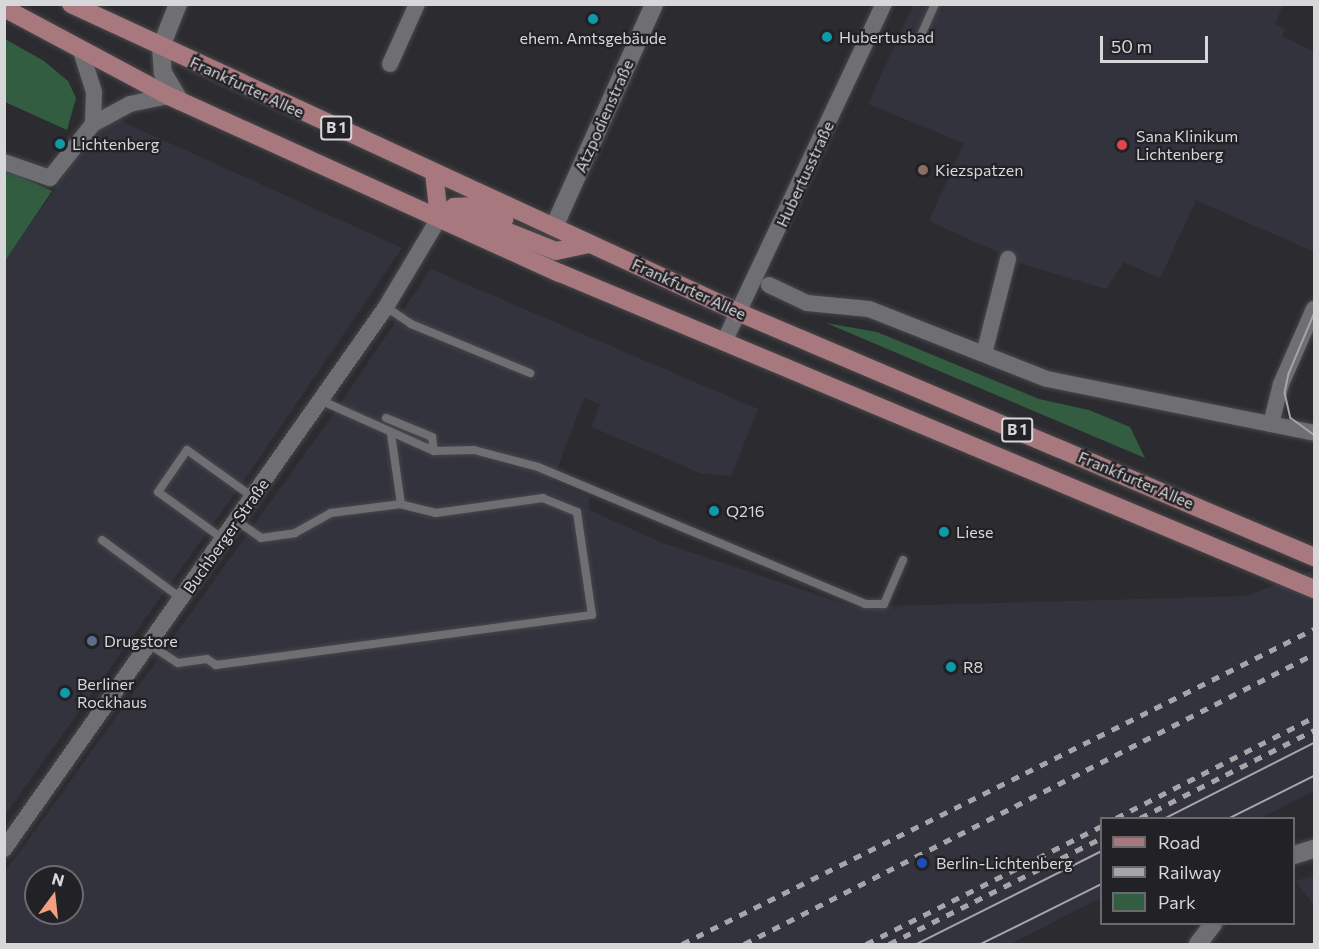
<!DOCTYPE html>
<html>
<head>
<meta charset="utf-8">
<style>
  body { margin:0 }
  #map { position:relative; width:1319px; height:949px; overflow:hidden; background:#2c2c30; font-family:Commissioner,sans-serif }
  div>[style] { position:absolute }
  .built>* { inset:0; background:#33333e }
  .green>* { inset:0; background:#325d40 }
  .roads { filter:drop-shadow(0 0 2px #47474a) drop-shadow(0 0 2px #47474a) }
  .lane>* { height:8px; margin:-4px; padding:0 4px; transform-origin:4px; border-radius:4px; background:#6e6e73 }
  .street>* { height:16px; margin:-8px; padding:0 8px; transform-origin:8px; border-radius:8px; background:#6e6e73 }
  .secondary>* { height:18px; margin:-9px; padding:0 9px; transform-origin:9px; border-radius:9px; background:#6e6e73 }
  .primary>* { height:18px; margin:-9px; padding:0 9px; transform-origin:9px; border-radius:9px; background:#a7787d }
  .tram>* { height:1.5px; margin:-0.75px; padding:0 0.75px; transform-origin:0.75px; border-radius:0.75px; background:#a6a6a9 }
  .rail>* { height:4.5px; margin-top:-2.25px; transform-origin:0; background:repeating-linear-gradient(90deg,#a6a6a9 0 8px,transparent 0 16px) }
  .dots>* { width:16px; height:16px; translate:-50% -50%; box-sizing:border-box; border:3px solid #222226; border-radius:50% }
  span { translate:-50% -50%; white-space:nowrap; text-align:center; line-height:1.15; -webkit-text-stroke:4.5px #222226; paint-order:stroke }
  .shield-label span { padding:2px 4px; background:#222226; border:2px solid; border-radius:4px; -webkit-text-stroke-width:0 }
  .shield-label { font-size:15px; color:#d7d7da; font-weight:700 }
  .poi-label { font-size:16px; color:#d7d7da }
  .left { translate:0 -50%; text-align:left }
  .street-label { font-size:16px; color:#d7d7da }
  .frame { position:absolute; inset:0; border:6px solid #d7d7da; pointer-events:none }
  .legend { position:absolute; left:1100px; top:817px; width:195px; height:108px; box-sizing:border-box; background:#222226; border:2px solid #6a6a6e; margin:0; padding:8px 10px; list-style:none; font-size:18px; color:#d7d7da }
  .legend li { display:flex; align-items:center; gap:12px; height:30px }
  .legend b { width:30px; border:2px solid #6a6a6e }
  .north { position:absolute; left:24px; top:865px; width:60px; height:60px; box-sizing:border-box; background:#222226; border:2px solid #6a6a6e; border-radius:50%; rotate:15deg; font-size:16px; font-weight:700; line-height:24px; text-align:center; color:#d7d7da }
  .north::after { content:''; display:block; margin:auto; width:21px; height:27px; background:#f2a07f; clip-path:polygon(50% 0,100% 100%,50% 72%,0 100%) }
  .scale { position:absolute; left:1100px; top:36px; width:108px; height:27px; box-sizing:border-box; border:3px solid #d7d7da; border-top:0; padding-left:8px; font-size:18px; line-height:21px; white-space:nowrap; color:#d7d7da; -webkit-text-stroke:4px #222226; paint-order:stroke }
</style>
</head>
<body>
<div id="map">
  <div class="built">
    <i style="clip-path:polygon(913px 5px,1283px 5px,1275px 24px,1285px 29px,1282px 36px,1314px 52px,1314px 252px,1196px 200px,1160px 278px,1124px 262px,1106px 289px,1026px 265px,929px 221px,964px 143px,868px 104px)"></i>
    <i style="clip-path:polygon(114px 118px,402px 248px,247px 476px,5px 815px,5px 261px,92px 136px)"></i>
    <i style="clip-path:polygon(evenodd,431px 269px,758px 409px,731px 476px,700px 473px,592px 427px,600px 404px,584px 398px,552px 482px,589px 496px,589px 510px,660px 542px,854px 607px,1247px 596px,1314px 570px,1314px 791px,1261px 818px,1102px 818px,1101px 898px,1010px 944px,5px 944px,5px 872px,330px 419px,431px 269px,36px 877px,72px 877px,72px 913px,36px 913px,36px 877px)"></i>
    <i style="clip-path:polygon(1314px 876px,1314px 905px,1295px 881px)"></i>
  </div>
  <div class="green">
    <i style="clip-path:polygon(5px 39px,44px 61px,68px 81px,76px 98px,67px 130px,5px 102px)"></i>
    <i style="clip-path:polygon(5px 169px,52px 191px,5px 261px)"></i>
    <i style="clip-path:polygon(826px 323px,877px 332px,1039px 399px,1089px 410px,1130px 427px,1145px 458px)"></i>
  </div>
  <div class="roads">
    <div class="lane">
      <i style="left:922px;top:33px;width:32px;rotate:-66deg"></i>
      <i style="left:386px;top:307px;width:30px;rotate:34deg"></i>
      <i style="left:411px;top:324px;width:129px;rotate:22.4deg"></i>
      <i style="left:320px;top:400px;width:125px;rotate:24.1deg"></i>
      <i style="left:434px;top:451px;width:40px;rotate:-1.4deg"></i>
      <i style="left:474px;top:450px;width:66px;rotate:14.9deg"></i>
      <i style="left:538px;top:467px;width:355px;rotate:22.7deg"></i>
      <i style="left:865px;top:604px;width:19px"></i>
      <i style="left:884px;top:604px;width:48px;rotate:-66.6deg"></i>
      <i style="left:386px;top:418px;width:50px;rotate:22.4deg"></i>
      <i style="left:432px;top:437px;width:14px;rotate:82deg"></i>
      <i style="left:237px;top:521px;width:29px;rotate:35deg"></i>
      <i style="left:261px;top:538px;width:34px;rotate:-8deg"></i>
      <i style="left:295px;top:533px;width:41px;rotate:-29.1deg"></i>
      <i style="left:331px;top:513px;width:71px;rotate:-7.3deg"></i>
      <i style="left:223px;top:539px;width:80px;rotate:-144.1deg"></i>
      <i style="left:158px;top:492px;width:51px;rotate:-55.4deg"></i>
      <i style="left:187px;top:450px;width:82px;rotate:35.6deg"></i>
      <i style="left:102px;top:540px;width:99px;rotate:36.4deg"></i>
      <i style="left:150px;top:645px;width:33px;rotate:33deg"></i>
      <i style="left:178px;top:663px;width:29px;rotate:-8deg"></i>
      <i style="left:207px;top:659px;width:11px;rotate:34deg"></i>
      <i style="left:216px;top:665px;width:379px;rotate:-7.6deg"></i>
      <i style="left:592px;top:615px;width:104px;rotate:-98.3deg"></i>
      <i style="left:577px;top:512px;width:37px;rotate:-158deg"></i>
      <i style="left:543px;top:498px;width:108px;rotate:172deg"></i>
      <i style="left:436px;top:513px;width:36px;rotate:-166deg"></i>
      <i style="left:401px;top:504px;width:71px;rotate:-98.1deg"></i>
    </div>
    <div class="street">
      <i style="left:81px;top:51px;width:43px;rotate:72.4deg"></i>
      <i style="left:94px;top:92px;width:32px;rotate:92deg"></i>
      <i style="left:390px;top:64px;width:66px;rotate:-65.8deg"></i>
      <i style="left:4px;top:162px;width:49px;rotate:19.2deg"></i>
      <i style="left:50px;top:178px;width:69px;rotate:-51.5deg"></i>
      <i style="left:93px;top:124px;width:42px;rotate:-28.4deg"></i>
      <i style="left:130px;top:104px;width:40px;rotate:-12deg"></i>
      <i style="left:769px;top:285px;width:42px;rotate:25.3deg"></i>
      <i style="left:807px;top:303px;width:62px;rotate:5.5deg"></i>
      <i style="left:869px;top:309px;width:191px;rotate:21.5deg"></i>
      <i style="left:1047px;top:379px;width:272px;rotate:11.4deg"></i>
      <i style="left:724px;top:342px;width:374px;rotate:-64.7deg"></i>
      <i style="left:984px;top:354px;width:98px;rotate:-75.8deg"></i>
      <i style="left:1271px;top:424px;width:41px;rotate:-76deg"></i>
      <i style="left:1281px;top:384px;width:82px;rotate:-66.3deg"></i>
      <i style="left:4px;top:849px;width:663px;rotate:-54.82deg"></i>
      <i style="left:386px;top:307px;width:104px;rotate:-59.2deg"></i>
    </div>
    <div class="secondary">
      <i style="left:178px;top:4px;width:46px;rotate:111.6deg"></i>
      <i style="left:161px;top:47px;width:26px;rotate:86deg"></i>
      <i style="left:163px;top:73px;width:33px;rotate:59deg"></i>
      <i style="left:554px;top:227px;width:244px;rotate:-65.8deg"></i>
      <i style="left:1294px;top:855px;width:21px;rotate:-17deg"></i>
      <i style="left:1198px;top:944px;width:25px;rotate:-53deg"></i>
    </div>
    <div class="primary">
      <i style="left:71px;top:4px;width:737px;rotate:24.79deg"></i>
      <i style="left:740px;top:313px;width:624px;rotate:23.03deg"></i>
      <i style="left:4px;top:8px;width:187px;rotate:28.1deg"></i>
      <i style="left:169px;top:96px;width:429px;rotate:24.4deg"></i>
      <i style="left:560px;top:273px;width:818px;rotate:22.74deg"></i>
      <i style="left:434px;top:172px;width:46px;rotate:83.8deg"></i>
      <i style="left:439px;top:218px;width:19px;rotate:-36deg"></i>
      <i style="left:454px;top:207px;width:20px;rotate:-3deg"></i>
      <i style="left:474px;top:206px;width:33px;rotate:23deg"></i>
      <i style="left:454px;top:219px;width:32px;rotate:7deg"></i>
      <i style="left:486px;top:223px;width:75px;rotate:21.8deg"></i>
      <i style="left:556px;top:251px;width:35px;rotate:-12deg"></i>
    </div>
  </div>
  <div class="tram">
    <i style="left:1314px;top:315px;width:64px;rotate:113deg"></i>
    <i style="left:1289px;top:374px;width:19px;rotate:102deg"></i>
    <i style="left:1285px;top:393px;width:26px;rotate:77deg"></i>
    <i style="left:1291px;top:418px;width:29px;rotate:36deg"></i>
    <i style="left:1166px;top:818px;width:166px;rotate:-26.9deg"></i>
    <i style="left:1230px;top:818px;width:94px;rotate:-26.6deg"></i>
    <i style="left:917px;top:944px;width:207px;rotate:-26.7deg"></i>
    <i style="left:981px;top:944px;width:135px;rotate:-26.4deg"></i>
  </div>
  <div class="rail">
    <i style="left:1116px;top:818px;width:222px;rotate:-27deg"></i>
    <i style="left:1140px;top:818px;width:195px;rotate:-26.8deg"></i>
    <i style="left:682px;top:944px;width:706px;rotate:-26.49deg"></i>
    <i style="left:744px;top:944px;width:640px;rotate:-26.97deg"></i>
    <i style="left:866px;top:944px;width:264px;rotate:-26.6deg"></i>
    <i style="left:889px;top:944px;width:238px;rotate:-26.5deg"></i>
  </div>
  <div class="dots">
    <i style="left:593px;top:19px;background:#0f9aa8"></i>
    <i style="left:827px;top:37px;background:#0f9aa8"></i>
    <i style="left:60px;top:144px;background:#0f9aa8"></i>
    <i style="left:1122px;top:145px;background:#e0444e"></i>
    <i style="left:923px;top:170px;background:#8d6e63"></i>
    <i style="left:714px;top:511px;background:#0f9aa8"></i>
    <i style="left:944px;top:532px;background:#0f9aa8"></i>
    <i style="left:92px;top:641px;background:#5c6f8a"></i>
    <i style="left:951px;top:667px;background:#0f9aa8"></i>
    <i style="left:65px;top:693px;background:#0f9aa8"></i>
    <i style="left:922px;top:863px;background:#1a4fb4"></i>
  </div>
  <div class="shield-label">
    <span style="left:336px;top:128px">B 1</span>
    <span style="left:1017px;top:430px">B 1</span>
  </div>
  <div class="poi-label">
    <span class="left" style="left:839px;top:37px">Hubertusbad</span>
    <span style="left:593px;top:38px">ehem. Amtsgebäude</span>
    <span class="left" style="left:1136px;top:145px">Sana Klinikum<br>Lichtenberg</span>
    <span class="left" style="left:72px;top:144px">Lichtenberg</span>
    <span class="left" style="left:935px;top:170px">Kiezspatzen</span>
    <span class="left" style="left:726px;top:511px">Q216</span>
    <span class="left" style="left:956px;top:532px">Liese</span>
    <span class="left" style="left:104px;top:641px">Drugstore</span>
    <span class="left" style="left:963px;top:667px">R8</span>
    <span class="left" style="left:77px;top:693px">Berliner<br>Rockhaus</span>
    <span class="left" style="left:936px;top:863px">Berlin-Lichtenberg</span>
  </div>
  <div class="street-label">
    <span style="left:247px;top:87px;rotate:25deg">Frankfurter Allee</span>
    <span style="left:604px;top:116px;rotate:-66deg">Atzpodienstraße</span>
    <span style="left:805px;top:174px;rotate:-65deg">Hubertusstraße</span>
    <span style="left:689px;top:289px;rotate:25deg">Frankfurter Allee</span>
    <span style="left:1136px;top:480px;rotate:23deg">Frankfurter Allee</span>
    <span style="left:226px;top:536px;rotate:-55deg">Buchberger Straße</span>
  </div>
  <div class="frame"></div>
  <ul class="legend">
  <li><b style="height:8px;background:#a7787d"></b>Road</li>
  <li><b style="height:8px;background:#a6a6a9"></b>Railway</li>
  <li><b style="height:16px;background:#325d40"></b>Park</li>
  </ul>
  <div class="north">N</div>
  <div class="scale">50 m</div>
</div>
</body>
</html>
